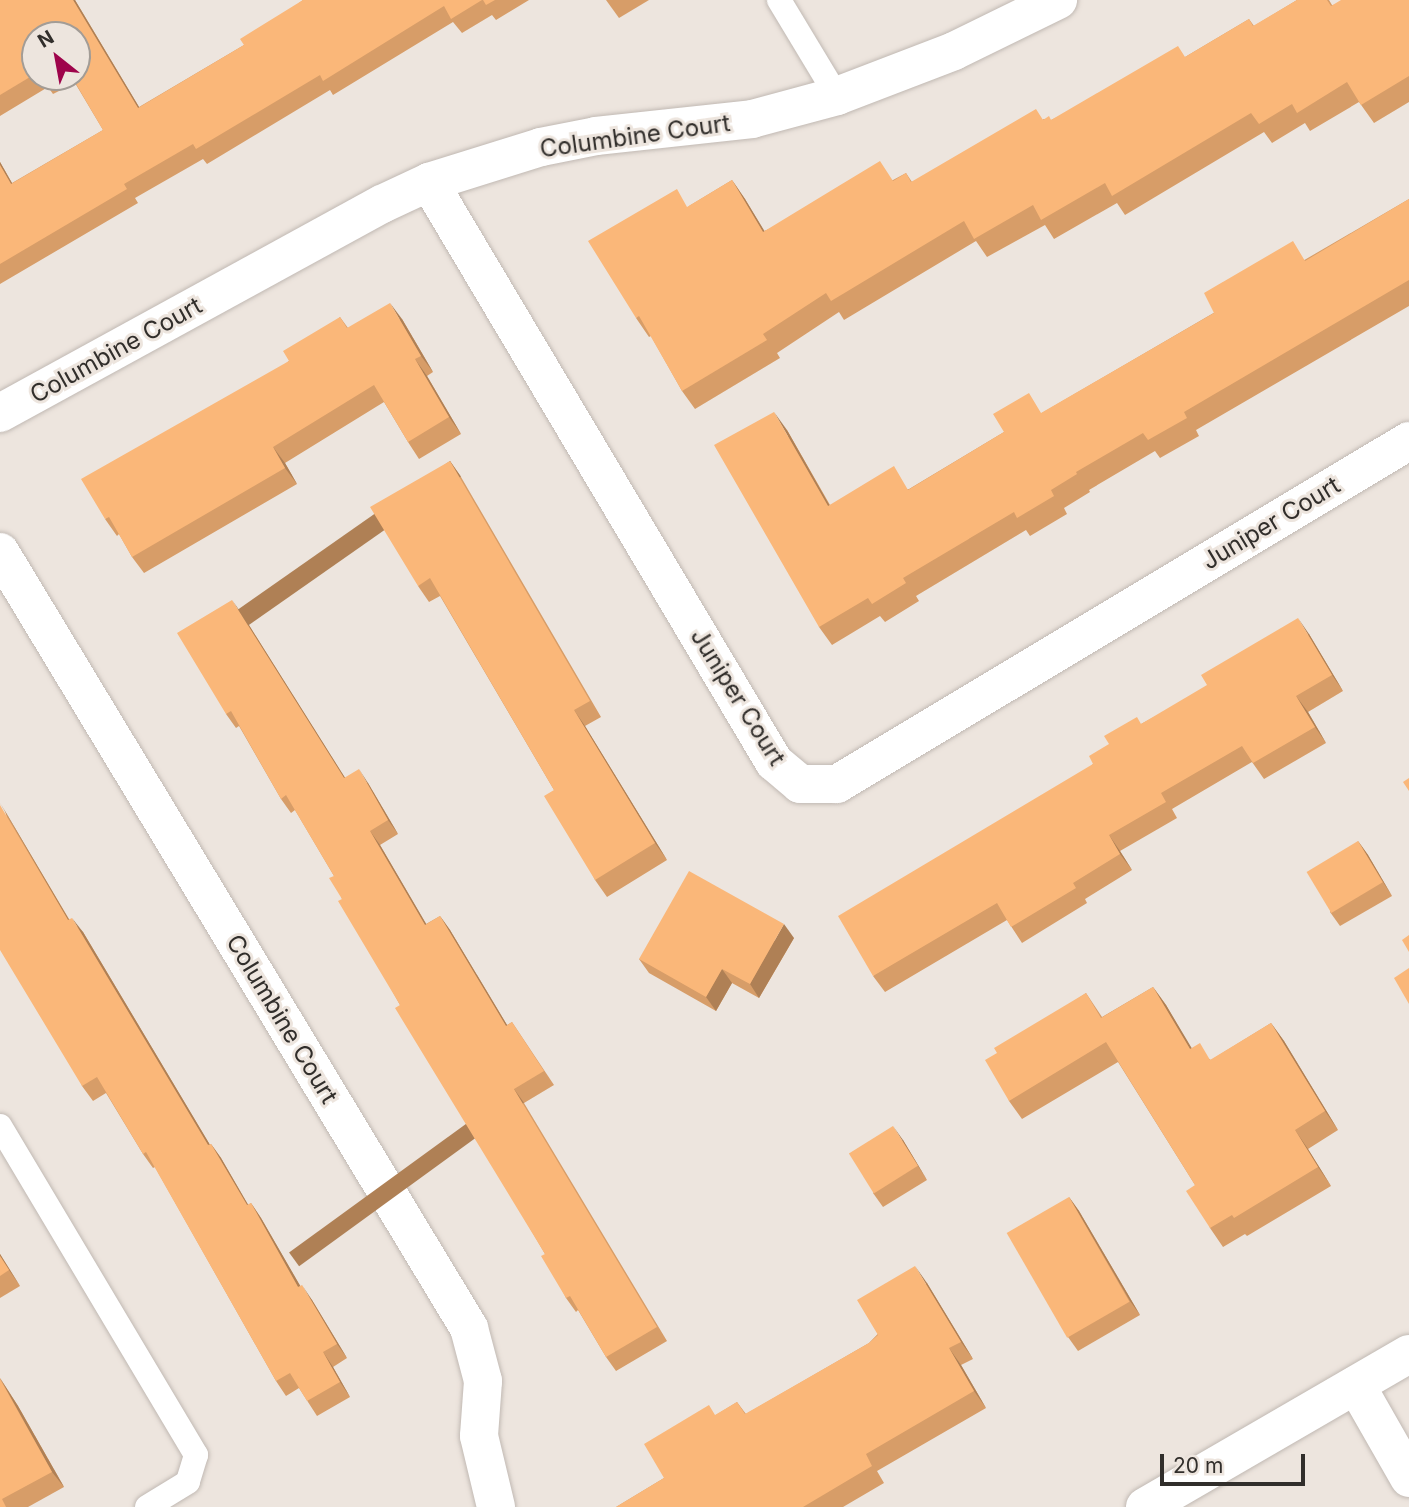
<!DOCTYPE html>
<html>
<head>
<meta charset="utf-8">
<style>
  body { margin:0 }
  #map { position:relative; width:1409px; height:1507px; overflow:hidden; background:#ede5de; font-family:Inter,sans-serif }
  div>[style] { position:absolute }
  .roads { filter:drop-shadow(0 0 2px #c1b9b3) drop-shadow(0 0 2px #c1b9b3) }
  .service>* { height:24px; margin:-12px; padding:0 12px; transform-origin:12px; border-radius:12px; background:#fff }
  .minor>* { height:38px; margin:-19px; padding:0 19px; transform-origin:19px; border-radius:19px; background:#fff }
  .tertiary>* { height:38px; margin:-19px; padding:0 19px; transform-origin:19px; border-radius:19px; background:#fff }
  .wall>* { inset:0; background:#d79d68 }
  .shaded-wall>* { inset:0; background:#af8055; transform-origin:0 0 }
  .building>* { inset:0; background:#fab779; transform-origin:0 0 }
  span { translate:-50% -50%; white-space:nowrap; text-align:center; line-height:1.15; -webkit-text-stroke:6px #ede5de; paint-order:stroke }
  .street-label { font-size:24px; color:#312e2b }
  .north { position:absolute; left:21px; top:21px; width:70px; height:70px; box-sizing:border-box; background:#ede5de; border:2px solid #a29c96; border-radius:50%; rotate:329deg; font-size:19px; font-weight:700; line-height:28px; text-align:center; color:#312e2b }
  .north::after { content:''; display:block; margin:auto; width:24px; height:32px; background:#9e044b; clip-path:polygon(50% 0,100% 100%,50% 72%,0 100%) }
  .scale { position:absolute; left:1160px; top:1454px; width:145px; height:32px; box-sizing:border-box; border:4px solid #312e2b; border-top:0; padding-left:9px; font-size:21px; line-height:24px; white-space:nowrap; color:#312e2b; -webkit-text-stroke:5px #ede5de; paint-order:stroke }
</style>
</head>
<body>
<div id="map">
  <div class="roads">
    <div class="service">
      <i style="left:779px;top:0;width:112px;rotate:58.9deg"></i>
      <i style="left:0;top:1126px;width:383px;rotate:59.2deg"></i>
      <i style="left:196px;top:1455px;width:28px;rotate:107deg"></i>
      <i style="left:188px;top:1482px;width:48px;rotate:148.6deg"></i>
    </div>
    <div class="minor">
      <i style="left:429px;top:182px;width:675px;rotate:59.25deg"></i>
      <i style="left:774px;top:762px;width:34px;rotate:40deg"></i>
      <i style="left:800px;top:784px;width:37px"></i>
      <i style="left:837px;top:784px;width:667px;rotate:-30.95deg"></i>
      <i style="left:0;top:413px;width:435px;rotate:-28.7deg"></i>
      <i style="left:382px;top:204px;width:52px;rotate:-25.1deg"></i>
      <i style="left:429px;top:182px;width:117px;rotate:-17.4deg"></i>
      <i style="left:541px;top:147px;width:56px;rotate:-11.3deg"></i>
      <i style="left:596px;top:136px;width:157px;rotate:-6.2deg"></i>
      <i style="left:752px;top:119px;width:88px;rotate:-15.1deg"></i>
      <i style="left:837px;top:96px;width:125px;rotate:-21deg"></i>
      <i style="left:954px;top:51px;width:116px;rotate:-26.1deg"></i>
      <i style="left:0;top:552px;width:907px;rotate:58.85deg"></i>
      <i style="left:469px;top:1328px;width:55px;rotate:75.2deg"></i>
      <i style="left:483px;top:1381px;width:55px;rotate:94.2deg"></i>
      <i style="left:479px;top:1436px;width:73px;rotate:76.5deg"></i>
      <i style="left:1356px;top:1385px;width:107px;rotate:60.3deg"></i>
    </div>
    <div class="tertiary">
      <i style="left:1145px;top:1507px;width:305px;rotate:-30.1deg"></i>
    </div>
  </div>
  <div class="wall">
    <i style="clip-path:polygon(evenodd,0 0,75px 0,139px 107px,244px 45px,303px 0,529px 0,496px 20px,492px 15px,462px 33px,453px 22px,333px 95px,330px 90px,207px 164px,203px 159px,135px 198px,138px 203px,0 284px,0 162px,12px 183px,103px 130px,75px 83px,53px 94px,48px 87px,0 116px,0 0,35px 35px,77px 77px,35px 77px,35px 35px)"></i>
    <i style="clip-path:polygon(606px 0,649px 0,619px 18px)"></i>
    <i style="clip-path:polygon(1297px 0,1329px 0,1332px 5px,1409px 0,1409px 102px,1374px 123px,1359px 102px,1310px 131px,1305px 123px,1272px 143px,1264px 132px,1125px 215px,1117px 203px,1054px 239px,1045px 225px,987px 257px,976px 241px,844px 320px,839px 312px,777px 353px,780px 358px,695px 409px,682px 391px,651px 336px,649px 337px,636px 318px,689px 206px,732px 180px,745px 199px,764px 231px,893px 180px,906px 173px,912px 182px,1044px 119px,1051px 120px,1185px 57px,1249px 19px,1254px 26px)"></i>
    <i style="clip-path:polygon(1409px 199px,1409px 306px,1196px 430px,1199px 436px,1160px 458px,1155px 451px,1089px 490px,1090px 492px,1064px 508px,1067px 514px,1030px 536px,1026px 530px,916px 596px,919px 601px,885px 622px,880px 616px,832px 645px,819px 627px,787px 430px,830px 505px,909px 489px,1004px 432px,1042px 413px)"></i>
    <i style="clip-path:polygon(340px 317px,348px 328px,402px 319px,433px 372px,427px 376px,461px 434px,419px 459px,408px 442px,384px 402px,285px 463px,297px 484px,144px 573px,132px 557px,119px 534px,117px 536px,105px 519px)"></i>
    <i style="clip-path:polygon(450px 461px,461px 477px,601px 717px,585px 726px,667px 860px,607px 897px,595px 880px,554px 790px,440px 596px,429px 602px,418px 586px)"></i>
    <i style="clip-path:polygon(242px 614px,345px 778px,368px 783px,398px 834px,380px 845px,426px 924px,440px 916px,450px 930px,507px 1025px,512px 1022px,554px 1085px,524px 1103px,667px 1341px,616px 1371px,606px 1357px,578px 1310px,576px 1312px,566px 1298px,545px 1254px,400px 1005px,342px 899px,334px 876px,295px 810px,291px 813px,281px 799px,239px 726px,236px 728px,226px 714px)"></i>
    <i style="clip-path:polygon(1309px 634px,1343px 691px,1308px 712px,1326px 743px,1264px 779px,1252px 762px,1172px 809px,1177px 818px,1120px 851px,1132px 870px,1085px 899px,1087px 903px,1022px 943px,1007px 920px,885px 992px,873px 976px,1093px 764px,1141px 724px)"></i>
    <i style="clip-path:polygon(5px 811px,69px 919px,83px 932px,210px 1145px,211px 1144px,221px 1158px,248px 1205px,251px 1203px,261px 1218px,300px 1286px,312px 1300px,347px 1358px,333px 1367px,350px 1397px,317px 1416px,299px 1388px,286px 1396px,276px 1381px,155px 1167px,153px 1168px,143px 1154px,106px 1093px,93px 1101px,82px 1086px)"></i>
    <i style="clip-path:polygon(1358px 841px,1368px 855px,1392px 896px,1340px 926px,1330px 912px)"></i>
    <i style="clip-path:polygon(794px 938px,759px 998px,732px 983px,716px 1011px,649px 973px,639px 959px)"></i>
    <i style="clip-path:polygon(1153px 987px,1166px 1005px,1191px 1048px,1211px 1060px,1271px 1023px,1284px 1041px,1338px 1130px,1308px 1149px,1331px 1186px,1247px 1236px,1245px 1234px,1223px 1247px,1210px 1228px,1195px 1185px,1118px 1062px,1022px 1119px,1009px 1101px,997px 1053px,1086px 993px,1102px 1017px)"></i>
    <i style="clip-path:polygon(903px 1140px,927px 1180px,883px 1207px,873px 1193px)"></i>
    <i style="clip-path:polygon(1069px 1197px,1079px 1211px,1140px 1315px,1078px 1351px,1068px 1337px)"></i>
    <i style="clip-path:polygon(0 1254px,20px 1286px,0 1298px)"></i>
    <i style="clip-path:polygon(927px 1283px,973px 1359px,961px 1365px,986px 1408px,877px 1471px,884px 1483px,843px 1507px,616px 1507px,664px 1478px,716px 1415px,737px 1402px,746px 1414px,869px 1343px)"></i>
    <i style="clip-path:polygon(0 1378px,18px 1406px,64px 1487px,28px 1507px,0 1507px)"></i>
  </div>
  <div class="shaded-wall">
    <i style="clip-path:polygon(73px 0,75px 0,148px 122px,138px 108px)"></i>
    <i style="clip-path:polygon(0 162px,21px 199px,11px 184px,0 165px)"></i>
    <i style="clip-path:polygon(732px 180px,745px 199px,776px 250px,763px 232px)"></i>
    <i style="clip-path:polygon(390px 303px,402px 319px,433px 372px,421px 356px)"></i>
    <i style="clip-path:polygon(415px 359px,427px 376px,461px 434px,449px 417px)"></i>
    <i style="clip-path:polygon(774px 412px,787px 430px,840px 524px,828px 506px)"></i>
    <i style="clip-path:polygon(273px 447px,285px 463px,297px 484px,285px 468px)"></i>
    <i style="left:450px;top:461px;width:19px;height:278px;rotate:55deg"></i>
    <i style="clip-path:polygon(232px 600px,242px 614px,354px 792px,344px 778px)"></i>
    <i style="clip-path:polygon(1298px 618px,1309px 634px,1343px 691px,1332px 675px)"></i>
    <i style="clip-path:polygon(1296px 696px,1308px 712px,1326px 743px,1315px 727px)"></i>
    <i style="clip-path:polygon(574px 710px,585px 726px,667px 860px,655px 843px)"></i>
    <i style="clip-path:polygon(359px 769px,368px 783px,398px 834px,388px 820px)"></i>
    <i style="clip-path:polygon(0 803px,5px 811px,78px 935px,68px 920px)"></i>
    <i style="clip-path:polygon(370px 831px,380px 845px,435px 939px,425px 925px)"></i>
    <i style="clip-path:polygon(1109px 835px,1120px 851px,1132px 870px,1120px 854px)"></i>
    <i style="clip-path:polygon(1358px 841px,1368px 855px,1392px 896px,1383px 882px)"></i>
    <i style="clip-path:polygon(440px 916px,450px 930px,516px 1040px,506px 1026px)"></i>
    <i style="clip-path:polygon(72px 918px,83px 932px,219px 1160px,208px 1145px)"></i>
    <i style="clip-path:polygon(784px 924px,794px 938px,759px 998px,750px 984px)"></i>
    <i style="clip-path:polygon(722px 969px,732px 983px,716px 1011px,706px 997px)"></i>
    <i style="clip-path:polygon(1153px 987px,1166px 1005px,1203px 1067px,1190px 1049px)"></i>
    <i style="clip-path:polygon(1271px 1023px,1284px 1041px,1338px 1130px,1325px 1111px)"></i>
    <i style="left:514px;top:1089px;width:17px;height:278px;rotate:54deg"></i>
    <i style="clip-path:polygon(893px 1126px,903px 1140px,927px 1180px,918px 1166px)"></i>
    <i style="clip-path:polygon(1295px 1130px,1308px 1149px,1331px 1186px,1318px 1167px)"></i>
    <i style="clip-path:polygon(211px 1144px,221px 1158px,257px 1220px,247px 1205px)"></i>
    <i style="clip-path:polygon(1069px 1197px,1079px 1211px,1140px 1315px,1130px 1301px)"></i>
    <i style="clip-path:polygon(251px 1203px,261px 1218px,309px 1301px,298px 1287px)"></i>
    <i style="clip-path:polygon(0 1254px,20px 1286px,9px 1270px,0 1256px)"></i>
    <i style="clip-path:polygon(915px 1266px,927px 1283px,973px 1359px,961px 1342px)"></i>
    <i style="clip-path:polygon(302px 1285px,312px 1300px,347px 1358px,337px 1344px)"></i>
    <i style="clip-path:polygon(949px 1348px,961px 1365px,986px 1408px,974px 1391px)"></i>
    <i style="clip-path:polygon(323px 1352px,333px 1367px,350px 1397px,340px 1382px)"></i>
    <i style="clip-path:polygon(0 1378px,18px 1406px,64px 1487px,52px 1472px)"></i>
  </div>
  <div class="building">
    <i style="clip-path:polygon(0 0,73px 0,138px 108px,244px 45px,240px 39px,303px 0,482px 0,451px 19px,444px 6px,323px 81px,320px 75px,196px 149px,193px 144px,124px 184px,127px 189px,0 264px,0 165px,11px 184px,103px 130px,72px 77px,77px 77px,77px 35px,35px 35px,35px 74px,0 95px)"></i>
    <i style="clip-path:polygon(483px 0,495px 0,486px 5px)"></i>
    <i style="clip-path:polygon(1297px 0,1327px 0,1331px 6px,1341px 0,1409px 0,1409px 76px,1361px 105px,1347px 82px,1297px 113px,1292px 104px,1259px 124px,1251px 113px,1112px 196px,1105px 183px,1041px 220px,1033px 205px,974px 239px,964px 221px,831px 301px,826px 293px,763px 334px,767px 340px,682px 391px,639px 316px,636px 318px,588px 241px,677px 189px,687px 207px,732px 180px,763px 232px,880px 161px,893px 181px,906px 173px,911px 182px,1036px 109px,1043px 120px,1049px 116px,1051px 120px,1178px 46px,1185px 57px,1249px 19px,1253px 26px)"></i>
    <i style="clip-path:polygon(1409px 199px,1409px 280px,1184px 412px,1187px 418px,1148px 440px,1143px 433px,1076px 472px,1077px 474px,1051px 490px,1054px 496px,1017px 518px,1014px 512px,903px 578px,906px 583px,872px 604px,868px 598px,819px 627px,714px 445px,774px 412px,828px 506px,894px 466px,908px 490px,1004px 432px,993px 414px,1029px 393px,1041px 413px,1214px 313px,1204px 293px,1293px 241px,1305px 261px)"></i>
    <i style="clip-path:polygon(390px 303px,421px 356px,415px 359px,449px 417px,408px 442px,374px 385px,273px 447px,285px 468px,132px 557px,109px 517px,105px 519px,81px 479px,289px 361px,283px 351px,340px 317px,347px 328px)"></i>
    <i style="clip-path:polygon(450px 461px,590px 701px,574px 710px,655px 843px,595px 880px,544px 796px,554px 790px,430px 578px,418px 586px,370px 507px)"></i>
    <i style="clip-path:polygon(232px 600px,344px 778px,359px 769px,388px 820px,370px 831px,425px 925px,440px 916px,506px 1026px,512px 1022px,544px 1071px,514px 1089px,657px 1327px,606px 1357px,570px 1296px,566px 1298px,541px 1256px,545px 1254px,395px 1008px,400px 1005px,338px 901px,342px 899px,329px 878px,334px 876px,286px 795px,281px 799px,231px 711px,226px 714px,177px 633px)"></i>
    <i style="clip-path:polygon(1298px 618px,1332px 675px,1296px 696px,1315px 727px,1253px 763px,1242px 746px,1161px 793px,1166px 802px,1109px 835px,1120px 854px,1073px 883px,1076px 888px,1011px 927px,997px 903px,873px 976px,838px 916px,1093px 764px,1089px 756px,1109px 744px,1104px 736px,1137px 717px,1141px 724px,1207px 685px,1201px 675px)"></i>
    <i style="clip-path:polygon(1409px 778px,1409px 791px,1403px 782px)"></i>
    <i style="clip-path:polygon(0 805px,68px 920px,72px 918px,208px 1145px,211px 1144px,247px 1205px,251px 1203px,298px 1287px,302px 1285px,337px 1344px,323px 1352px,340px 1382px,307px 1401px,290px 1373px,276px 1381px,146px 1152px,143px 1154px,97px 1077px,82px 1086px,0 950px)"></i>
    <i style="left:1358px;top:841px;width:48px;height:60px;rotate:59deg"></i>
    <i style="clip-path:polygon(689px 871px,784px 924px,750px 984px,722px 969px,706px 997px,639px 959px)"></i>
    <i style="clip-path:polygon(1409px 935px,1409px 952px,1402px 940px)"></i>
    <i style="clip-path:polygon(1409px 968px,1409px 1004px,1394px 978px)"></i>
    <i style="clip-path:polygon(1153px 987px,1190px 1049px,1200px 1043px,1210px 1060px,1271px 1023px,1325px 1111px,1295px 1130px,1318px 1167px,1234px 1218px,1232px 1215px,1210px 1228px,1186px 1191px,1195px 1185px,1106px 1042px,1009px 1101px,985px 1060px,997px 1053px,994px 1048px,1086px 993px,1101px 1018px)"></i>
    <i style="left:893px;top:1126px;width:47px;height:52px;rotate:58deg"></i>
    <i style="left:1069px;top:1197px;width:121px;height:72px;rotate:60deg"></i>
    <i style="clip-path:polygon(0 1256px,9px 1270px,0 1276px)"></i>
    <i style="clip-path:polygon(915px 1266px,961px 1342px,949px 1348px,974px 1391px,866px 1454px,872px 1466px,803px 1507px,616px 1507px,664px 1478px,644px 1444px,709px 1405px,715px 1415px,737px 1402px,745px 1414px,869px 1343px,878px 1335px,857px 1300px)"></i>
    <i style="clip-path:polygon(0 1379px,52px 1472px,2px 1499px,6px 1507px,0 1507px)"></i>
  </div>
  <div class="street-label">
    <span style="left:635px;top:136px;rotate:-8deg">Columbine Court</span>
    <span style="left:116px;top:350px;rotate:-29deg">Columbine Court</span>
    <span style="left:1271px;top:523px;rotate:-31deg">Juniper Court</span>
    <span style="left:738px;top:697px;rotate:58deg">Juniper Court</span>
    <span style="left:282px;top:1019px;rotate:59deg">Columbine Court</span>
  </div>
  <div class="north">N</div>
  <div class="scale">20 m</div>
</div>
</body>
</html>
